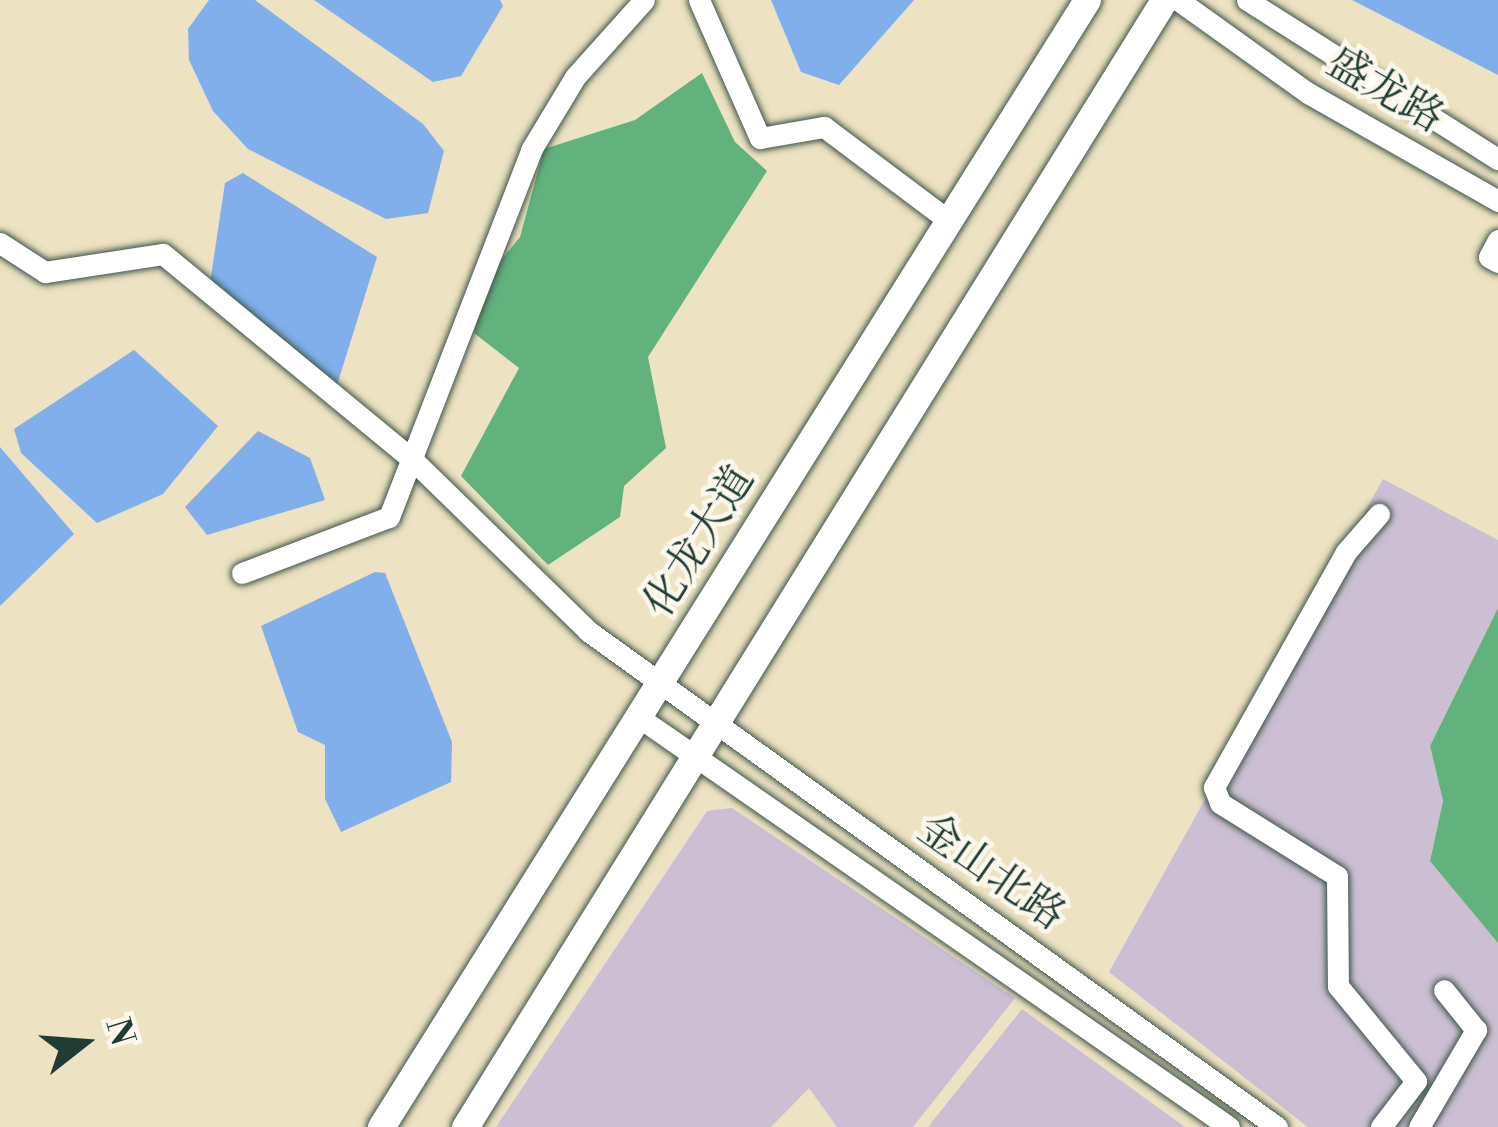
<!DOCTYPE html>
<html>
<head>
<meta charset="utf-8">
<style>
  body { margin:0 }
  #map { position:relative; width:1498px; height:1127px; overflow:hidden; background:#ede2c1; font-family:"Libre Bodoni","Noto Serif SC",serif }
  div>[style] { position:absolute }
  .industrial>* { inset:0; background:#ccbfd4 }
  .forest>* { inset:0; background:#62b27d }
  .water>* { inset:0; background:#80afeb }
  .roads { filter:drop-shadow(0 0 3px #3e5649) drop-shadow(0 0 3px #3e5649) }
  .minor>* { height:21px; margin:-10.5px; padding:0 10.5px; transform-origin:10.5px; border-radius:10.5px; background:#fff }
  .major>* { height:27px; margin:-13.5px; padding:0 13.5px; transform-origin:13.5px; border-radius:13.5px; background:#fff }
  span { translate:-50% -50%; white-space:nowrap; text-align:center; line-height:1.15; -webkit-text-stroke:9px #fbf7ec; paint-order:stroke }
  .street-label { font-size:42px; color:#1f3d34 }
  .north { position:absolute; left:24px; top:983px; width:120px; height:120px; -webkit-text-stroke:9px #fbf7ec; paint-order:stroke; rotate:73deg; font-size:33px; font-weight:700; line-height:48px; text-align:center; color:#1f3d34 }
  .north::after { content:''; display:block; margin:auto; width:42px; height:54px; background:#1f3d34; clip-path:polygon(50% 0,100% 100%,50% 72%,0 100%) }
</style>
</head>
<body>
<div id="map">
  <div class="industrial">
    <i style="clip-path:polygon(1383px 479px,1498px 540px,1498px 608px,1430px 746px,1443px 801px,1430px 860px,1498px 943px,1498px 1127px,1308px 1127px,1109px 972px)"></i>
    <i style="clip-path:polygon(732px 808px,1015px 998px,913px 1127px,837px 1127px,809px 1088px,771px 1127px,496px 1127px,707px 811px)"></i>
    <i style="clip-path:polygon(1022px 1009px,1185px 1127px,928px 1127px)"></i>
  </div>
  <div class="forest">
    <i style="clip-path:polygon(702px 73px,735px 142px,767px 171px,648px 357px,666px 448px,624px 486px,620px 517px,548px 565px,461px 476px,519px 368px,474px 333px,488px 276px,520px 237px,544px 149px,635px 120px)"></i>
    <i style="clip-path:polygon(1498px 608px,1498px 943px,1430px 861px,1443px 801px,1430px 746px)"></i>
  </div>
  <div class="water">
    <i style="clip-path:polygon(209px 0,255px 0,423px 124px,444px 151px,428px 213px,386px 219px,248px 149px,213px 111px,189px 60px,188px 29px)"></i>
    <i style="clip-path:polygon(314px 0,500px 0,503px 6px,461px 76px,433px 82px)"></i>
    <i style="clip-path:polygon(771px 0,914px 0,839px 85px,801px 72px)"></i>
    <i style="clip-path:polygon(1353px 0,1498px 0,1498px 75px,1352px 0)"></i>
    <i style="clip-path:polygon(243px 173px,377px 257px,337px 385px,210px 283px,225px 183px)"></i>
    <i style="clip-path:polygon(134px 350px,218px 426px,163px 494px,97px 523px,21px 453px,14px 429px)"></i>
    <i style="clip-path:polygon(258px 431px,310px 458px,325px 500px,207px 535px,185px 507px)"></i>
    <i style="clip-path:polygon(0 447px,74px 534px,0 606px)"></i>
    <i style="clip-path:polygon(375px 572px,385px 573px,452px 742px,451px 782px,341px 832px,325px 799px,325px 745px,298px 732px,261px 626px)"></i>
  </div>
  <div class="roads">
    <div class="minor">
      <i style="left:699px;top:0;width:151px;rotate:66.2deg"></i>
      <i style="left:760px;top:138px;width:65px;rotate:-9.8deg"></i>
      <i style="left:824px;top:127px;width:156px;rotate:36.9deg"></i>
      <i style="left:1178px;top:0;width:160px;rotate:35.6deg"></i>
      <i style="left:1308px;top:93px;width:219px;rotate:29.6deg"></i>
      <i style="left:1247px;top:0;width:297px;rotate:32.4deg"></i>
      <i style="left:1498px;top:240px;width:19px;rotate:118deg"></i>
      <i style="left:1489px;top:257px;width:10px;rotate:29deg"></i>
      <i style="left:0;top:243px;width:54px;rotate:32.8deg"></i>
      <i style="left:45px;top:272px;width:119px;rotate:-8.7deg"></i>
      <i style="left:163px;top:254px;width:327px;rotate:39.5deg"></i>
      <i style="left:415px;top:462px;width:242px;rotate:44.3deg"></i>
      <i style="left:588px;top:631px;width:849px;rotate:35.75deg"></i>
      <i style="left:1379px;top:514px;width:50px;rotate:131deg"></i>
      <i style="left:1346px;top:552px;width:270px;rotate:119.3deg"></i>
      <i style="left:1214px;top:787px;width:17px;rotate:69deg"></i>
      <i style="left:1220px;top:803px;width:138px;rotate:32deg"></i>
      <i style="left:1337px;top:876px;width:110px;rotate:89.5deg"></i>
      <i style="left:1338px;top:986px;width:123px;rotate:50.6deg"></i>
      <i style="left:1416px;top:1081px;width:58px;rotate:127.3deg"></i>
      <i style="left:242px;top:573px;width:157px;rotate:-20.9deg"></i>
      <i style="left:389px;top:517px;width:394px;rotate:-68.8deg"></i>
      <i style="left:531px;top:150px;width:85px;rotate:-58.9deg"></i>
      <i style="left:575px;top:77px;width:103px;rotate:-48.1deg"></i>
      <i style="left:640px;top:718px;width:717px;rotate:34.78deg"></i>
      <i style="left:1419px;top:1127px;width:113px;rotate:-59.6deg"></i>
      <i style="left:1476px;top:1030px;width:51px;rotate:-128.7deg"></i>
    </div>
    <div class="major">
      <i style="left:381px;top:1127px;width:1330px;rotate:-57.94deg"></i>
      <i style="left:465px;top:1127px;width:1326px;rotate:-58.19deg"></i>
    </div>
  </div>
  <div class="street-label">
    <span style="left:1385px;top:91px;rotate:30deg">盛龙路</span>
    <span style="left:700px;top:542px;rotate:-58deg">化龙大道</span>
    <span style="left:991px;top:873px;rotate:35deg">金山北路</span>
  </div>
  <div class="north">N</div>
</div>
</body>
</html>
